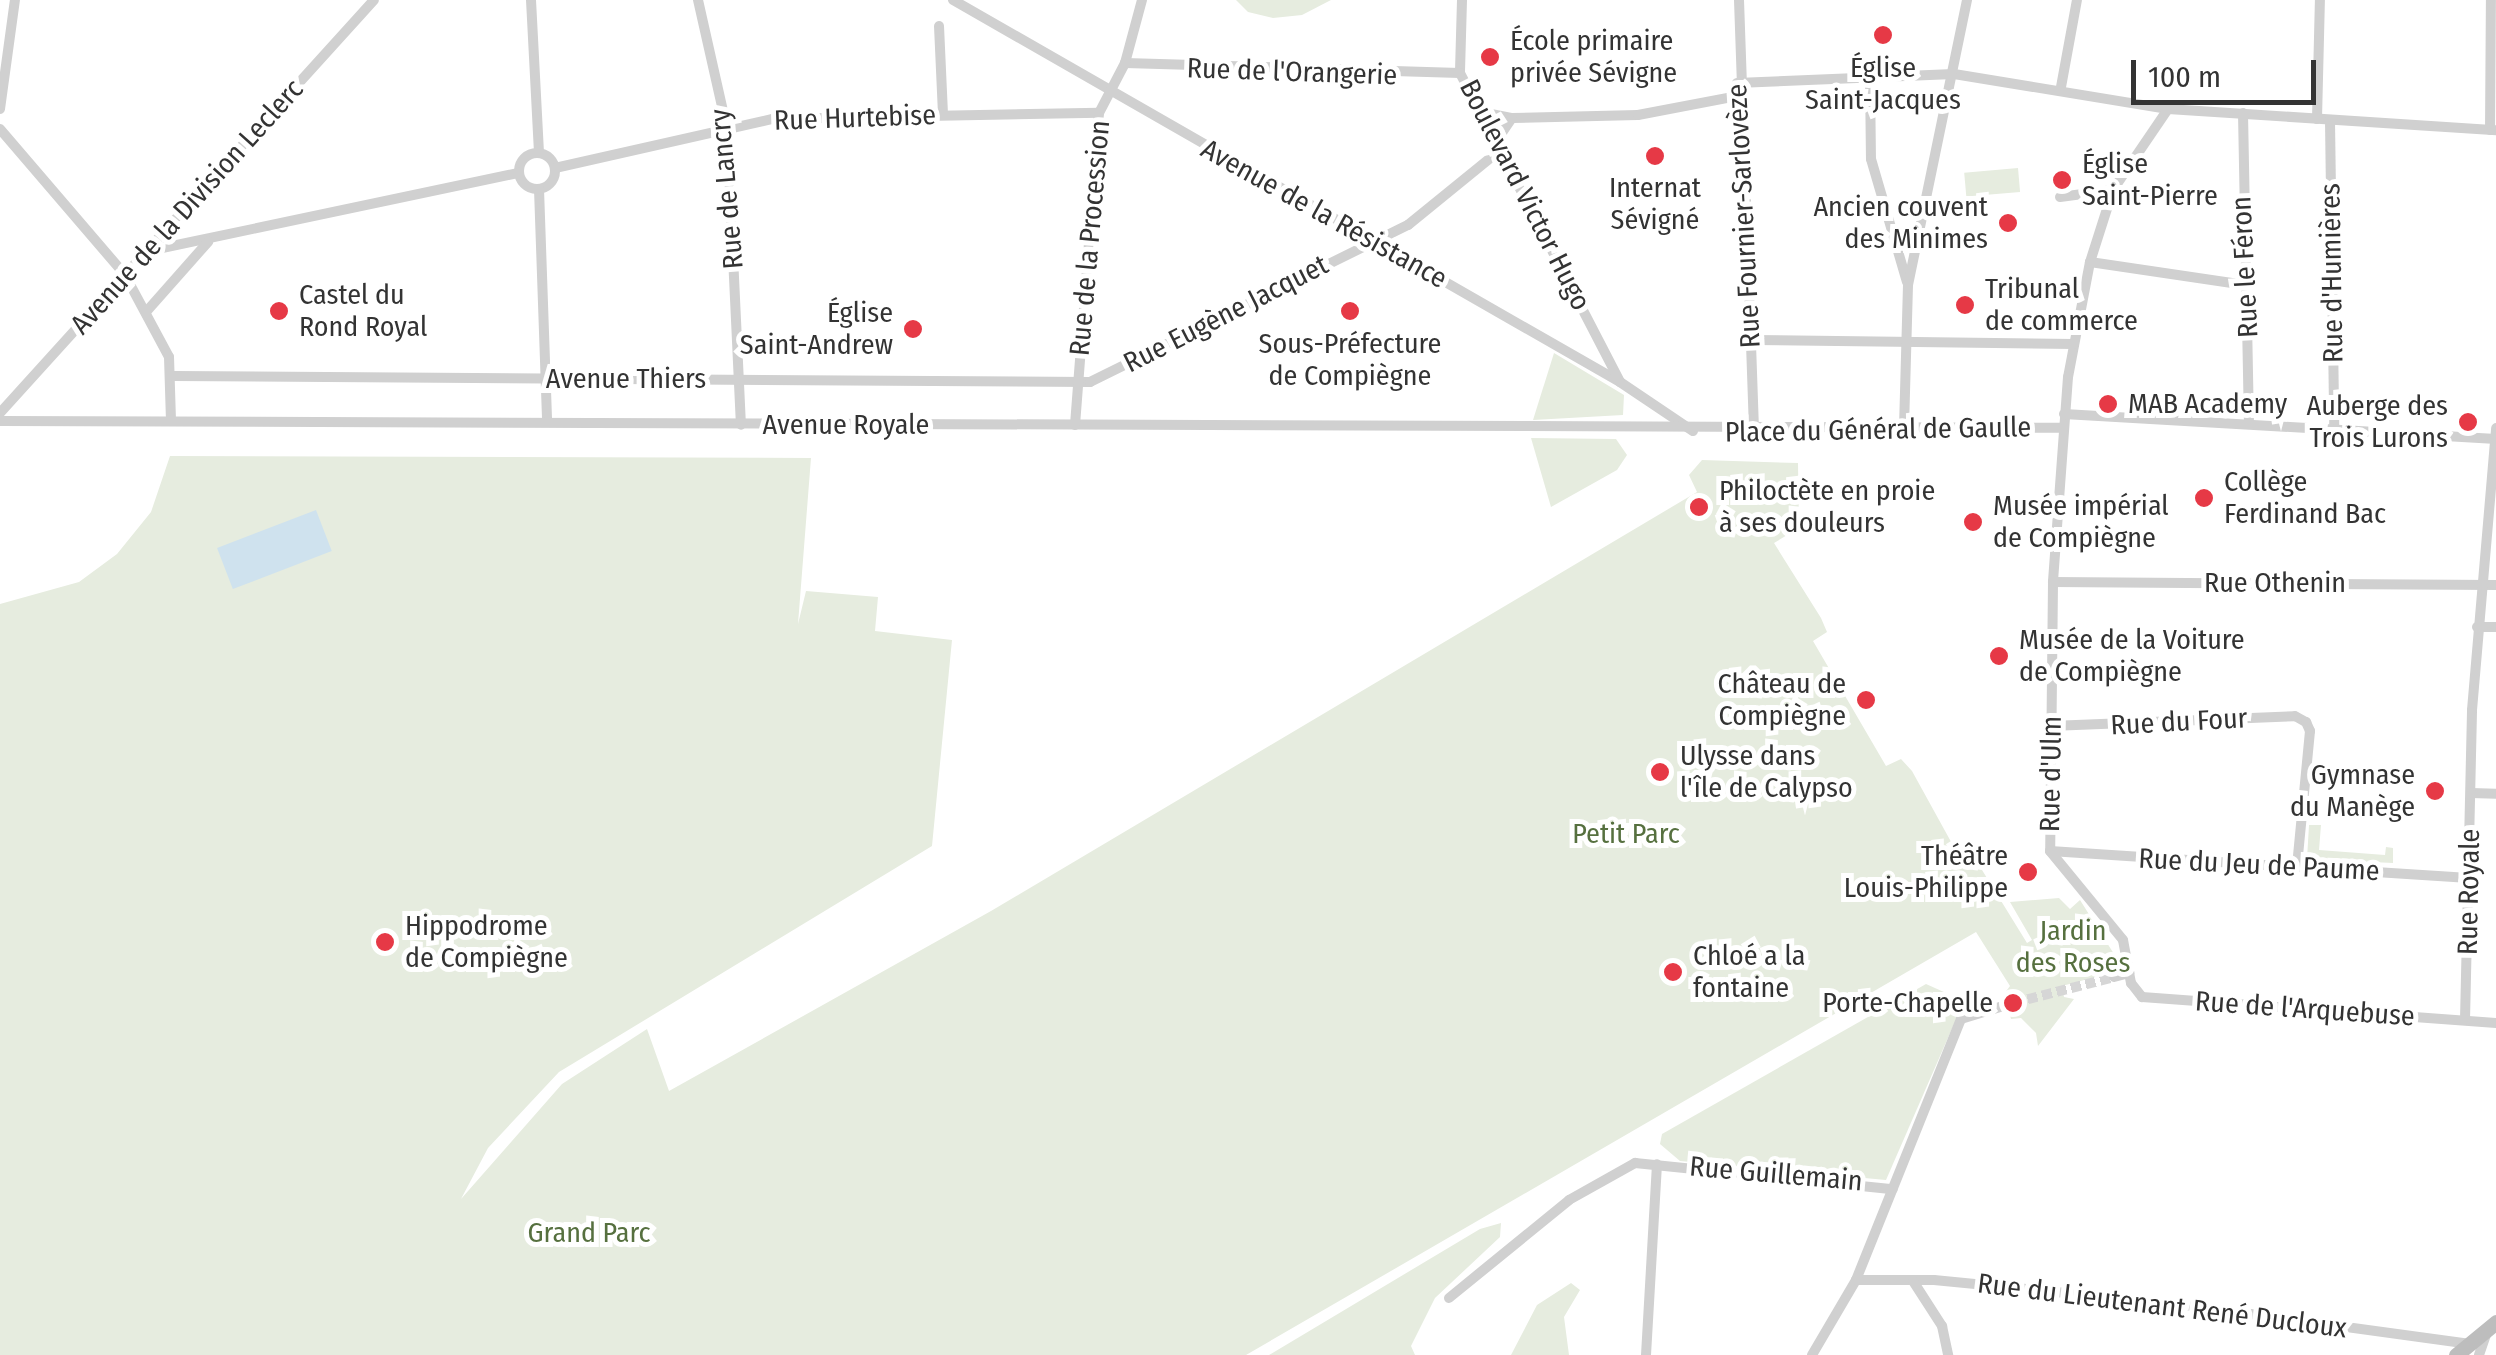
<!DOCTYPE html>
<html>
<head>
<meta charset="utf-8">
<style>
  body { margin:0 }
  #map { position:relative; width:2496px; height:1355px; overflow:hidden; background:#fff; font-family:"Fira Sans Condensed",sans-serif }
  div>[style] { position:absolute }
  .green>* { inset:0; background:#e6ecdf; transform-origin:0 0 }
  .water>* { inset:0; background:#cfe2ee; transform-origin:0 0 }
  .minor-tunnel>* { height:10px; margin-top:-5px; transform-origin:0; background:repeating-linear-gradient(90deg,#d6d6d6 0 10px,transparent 0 15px) }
  .minor>* { height:10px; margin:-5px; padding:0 5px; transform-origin:5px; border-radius:5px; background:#d0d0d0 }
  .minor>.ring { margin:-5px; padding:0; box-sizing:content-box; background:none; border:10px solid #d0d0d0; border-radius:50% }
  .secondary>* { height:15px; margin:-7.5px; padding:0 7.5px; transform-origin:7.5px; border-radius:7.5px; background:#bdbdbd }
  .dots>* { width:28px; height:28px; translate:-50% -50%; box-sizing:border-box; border:5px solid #fff; border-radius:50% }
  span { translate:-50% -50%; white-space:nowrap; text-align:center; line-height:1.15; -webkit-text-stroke:10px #fff; paint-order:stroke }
  .poi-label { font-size:28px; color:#333 }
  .left { translate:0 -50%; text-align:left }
  .right { translate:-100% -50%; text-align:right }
  .street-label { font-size:28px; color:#333 }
  .park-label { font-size:28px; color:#56703f }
  .scale { position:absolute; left:2131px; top:60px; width:185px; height:45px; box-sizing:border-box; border:5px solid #333; border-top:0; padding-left:12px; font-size:30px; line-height:35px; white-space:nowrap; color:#333; -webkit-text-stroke:8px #fff; paint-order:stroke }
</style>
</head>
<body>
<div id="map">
  <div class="green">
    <i style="clip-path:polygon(1236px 0,1331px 0,1302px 15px,1273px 18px,1248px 12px)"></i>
    <i style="left:2018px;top:168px;width:24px;height:54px;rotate:85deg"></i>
    <i style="clip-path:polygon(1554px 353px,1624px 395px,1623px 415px,1533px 420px)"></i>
    <i style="clip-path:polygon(1531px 438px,1616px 439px,1627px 455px,1617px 470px,1551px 507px)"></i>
    <i style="clip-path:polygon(170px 456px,811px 458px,798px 624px,806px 591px,878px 597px,875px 631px,952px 640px,932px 846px,559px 1072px,488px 1148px,461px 1199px,562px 1084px,647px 1029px,669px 1091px,991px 911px,1697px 492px,1689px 475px,1702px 460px,1798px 463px,1799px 528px,1774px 543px,1821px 618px,1827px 632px,1813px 641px,1886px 766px,1901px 759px,1912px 771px,1955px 849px,1966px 844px,2027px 943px,2032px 940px,2010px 902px,2059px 898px,2070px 909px,2080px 900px,2114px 954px,2110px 973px,2062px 986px,2064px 997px,2074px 999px,2038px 1046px,2036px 1033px,2021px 1018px,2011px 1019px,2004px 994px,2010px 986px,1976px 932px,1246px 1355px,0 1355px,0 604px,79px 582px,117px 554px,151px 512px)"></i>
    <i style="clip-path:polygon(2309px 825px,2321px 825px,2319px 850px,2385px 855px,2386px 847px,2393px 848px,2393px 863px,2307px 859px)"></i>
    <i style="clip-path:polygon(1926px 984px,1964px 1001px,1886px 1180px,1680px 1161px,1660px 1144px,1662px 1134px)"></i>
    <i style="clip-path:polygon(1501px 1223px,1500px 1237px,1435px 1298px,1411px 1346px,1415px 1355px,1269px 1355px,1480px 1229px)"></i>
    <i style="clip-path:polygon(1571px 1283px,1580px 1290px,1564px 1317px,1569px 1355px,1511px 1355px,1537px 1305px)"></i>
  </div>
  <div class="water">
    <i style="left:316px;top:510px;width:44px;height:106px;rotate:69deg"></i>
  </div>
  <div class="minor-tunnel">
    <i style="left:2013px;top:1003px;width:104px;rotate:-14.4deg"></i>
  </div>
  <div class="minor">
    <i style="left:531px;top:0;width:153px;rotate:87deg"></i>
    <i style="left:698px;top:0;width:132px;rotate:77.3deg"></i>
    <i style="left:727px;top:129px;width:296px;rotate:87.3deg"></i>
    <i style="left:953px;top:0;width:769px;rotate:29.8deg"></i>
    <i style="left:1620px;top:382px;width:88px;rotate:33.9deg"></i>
    <i style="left:1462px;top:0;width:73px;rotate:91.6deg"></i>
    <i style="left:1460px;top:73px;width:348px;rotate:62.6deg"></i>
    <i style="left:1739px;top:0;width:432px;rotate:88deg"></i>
    <i style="left:939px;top:26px;width:88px;rotate:87.4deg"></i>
    <i style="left:1125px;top:63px;width:335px;rotate:1.7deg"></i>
    <i style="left:1870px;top:79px;width:80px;rotate:89.3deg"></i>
    <i style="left:1871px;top:159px;width:128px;rotate:73.7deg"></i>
    <i style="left:1737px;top:83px;width:217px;rotate:-2.4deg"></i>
    <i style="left:1954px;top:74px;width:217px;rotate:9.3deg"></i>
    <i style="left:2168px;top:109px;width:329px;rotate:3.7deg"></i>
    <i style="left:2061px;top:87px;width:88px;rotate:-79.6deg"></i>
    <i style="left:0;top:109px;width:110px;rotate:-82.2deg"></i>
    <i style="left:2168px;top:109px;width:98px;rotate:124.2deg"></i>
    <i style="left:2113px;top:190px;width:76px;rotate:107.7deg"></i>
    <i style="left:2090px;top:262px;width:117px;rotate:100.8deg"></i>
    <i style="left:2068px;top:377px;width:206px;rotate:94.2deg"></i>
    <i style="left:2053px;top:582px;width:269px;rotate:90.6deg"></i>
    <i style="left:2050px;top:851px;width:115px;rotate:50.6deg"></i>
    <i style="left:2123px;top:940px;width:44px;rotate:79.5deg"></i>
    <i style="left:2131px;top:983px;width:18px;rotate:52deg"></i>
    <i style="left:2142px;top:997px;width:355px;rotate:4.2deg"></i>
    <i style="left:1481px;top:112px;width:32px;rotate:11deg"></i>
    <i style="left:1512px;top:118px;width:126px;rotate:-1.4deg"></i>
    <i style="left:1638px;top:115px;width:102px;rotate:-10.8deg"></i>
    <i style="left:2243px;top:113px;width:308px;rotate:88.9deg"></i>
    <i style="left:2317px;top:119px;width:119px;rotate:-88.6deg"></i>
    <i style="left:2330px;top:121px;width:304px;rotate:89.2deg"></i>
    <i style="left:0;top:129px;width:192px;rotate:49.4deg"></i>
    <i style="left:125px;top:275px;width:93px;rotate:61.8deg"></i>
    <i style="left:169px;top:357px;width:63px;rotate:88.2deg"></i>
    <i style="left:2490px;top:130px;width:130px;rotate:-89.6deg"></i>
    <i style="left:1495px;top:143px;width:30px;rotate:-56deg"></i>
    <i class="ring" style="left:519px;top:153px;width:26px;height:26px"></i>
    <i style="left:555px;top:168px;width:223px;rotate:-12.7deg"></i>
    <i style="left:773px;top:119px;width:326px;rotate:-1.1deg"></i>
    <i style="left:539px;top:189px;width:232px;rotate:88deg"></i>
    <i style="left:2060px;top:197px;width:53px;rotate:-7.5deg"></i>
    <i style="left:148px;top:251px;width:379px;rotate:-11.9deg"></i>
    <i style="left:2090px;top:262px;width:157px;rotate:8.4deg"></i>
    <i style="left:146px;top:312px;width:94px;rotate:-48.5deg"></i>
    <i style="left:1751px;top:340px;width:323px;rotate:0.7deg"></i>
    <i style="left:174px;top:376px;width:916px;rotate:0.38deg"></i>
    <i style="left:1090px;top:382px;width:355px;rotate:-26.3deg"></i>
    <i style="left:1408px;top:225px;width:117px;rotate:-39.1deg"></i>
    <i style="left:0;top:413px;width:557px;rotate:-47.84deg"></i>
    <i style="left:2064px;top:414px;width:433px;rotate:3.3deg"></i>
    <i style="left:0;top:421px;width:2063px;rotate:0.19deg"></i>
    <i style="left:1075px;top:425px;width:313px;rotate:-85.6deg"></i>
    <i style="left:1099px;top:113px;width:56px;rotate:-62.5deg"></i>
    <i style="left:1125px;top:63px;width:65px;rotate:-74.9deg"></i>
    <i style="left:1904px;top:428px;width:143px;rotate:-88.4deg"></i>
    <i style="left:1908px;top:285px;width:291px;rotate:-78.3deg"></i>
    <i style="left:2053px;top:582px;width:443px;rotate:0.4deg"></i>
    <i style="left:2477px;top:627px;width:19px"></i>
    <i style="left:2051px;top:726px;width:244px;rotate:-2.3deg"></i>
    <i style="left:2295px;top:716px;width:13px;rotate:29deg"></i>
    <i style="left:2306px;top:722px;width:10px;rotate:66deg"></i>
    <i style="left:2310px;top:731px;width:135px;rotate:95.5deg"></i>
    <i style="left:2471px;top:793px;width:25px;rotate:2deg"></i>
    <i style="left:2050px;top:851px;width:420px;rotate:3.7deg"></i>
    <i style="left:2114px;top:977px;width:16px;rotate:-15deg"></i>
    <i style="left:2465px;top:1020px;width:310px;rotate:-88.7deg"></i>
    <i style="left:2472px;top:710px;width:283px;rotate:-85.1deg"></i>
    <i style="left:1856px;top:1280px;width:78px"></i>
    <i style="left:1934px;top:1280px;width:245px;rotate:5.6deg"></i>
    <i style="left:2178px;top:1304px;width:295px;rotate:7.8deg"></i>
    <i style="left:1913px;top:1281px;width:54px;rotate:57.2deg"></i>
    <i style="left:1942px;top:1326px;width:30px;rotate:78deg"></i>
    <i style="left:1449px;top:1298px;width:155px;rotate:-39.2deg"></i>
    <i style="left:1569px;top:1200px;width:76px;rotate:-29.3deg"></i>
    <i style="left:1635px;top:1163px;width:259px;rotate:5.8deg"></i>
    <i style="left:1646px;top:1355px;width:191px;rotate:-86.7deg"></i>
    <i style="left:1812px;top:1355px;width:87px;rotate:-59.6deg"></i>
    <i style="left:1856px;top:1280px;width:281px;rotate:-68.1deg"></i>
    <i style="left:1961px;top:1019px;width:54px;rotate:-17.1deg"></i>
    <i style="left:2479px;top:1355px;width:21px;rotate:-71deg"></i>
  </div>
  <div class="secondary">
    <i style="left:2456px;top:1355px;width:52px;rotate:-39.5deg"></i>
  </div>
  <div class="dots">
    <i style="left:1883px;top:35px;background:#e63946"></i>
    <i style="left:1490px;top:57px;background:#e63946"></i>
    <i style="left:1655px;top:156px;background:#e63946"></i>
    <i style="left:2062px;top:180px;background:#e63946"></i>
    <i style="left:2008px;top:223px;background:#e63946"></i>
    <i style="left:1965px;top:305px;background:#e63946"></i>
    <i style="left:279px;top:311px;background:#e63946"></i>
    <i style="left:1350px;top:311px;background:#e63946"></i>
    <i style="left:913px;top:329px;background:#e63946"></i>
    <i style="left:2108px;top:404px;background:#e63946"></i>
    <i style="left:2468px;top:422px;background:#e63946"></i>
    <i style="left:2204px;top:498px;background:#e63946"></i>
    <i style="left:1699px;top:507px;background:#e63946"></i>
    <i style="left:1973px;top:522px;background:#e63946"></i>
    <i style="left:1999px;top:656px;background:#e63946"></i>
    <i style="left:1866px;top:700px;background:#e63946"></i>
    <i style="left:1660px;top:772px;background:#e63946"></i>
    <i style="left:2435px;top:791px;background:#e63946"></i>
    <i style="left:2028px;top:872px;background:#e63946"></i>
    <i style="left:385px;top:942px;background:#e63946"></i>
    <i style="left:1673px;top:972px;background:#e63946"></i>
    <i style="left:2013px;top:1003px;background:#e63946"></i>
  </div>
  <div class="poi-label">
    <span class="left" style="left:1510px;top:57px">École primaire<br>privée Sévigne</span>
    <span style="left:1883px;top:84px">Église<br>Saint-Jacques</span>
    <span class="left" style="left:2082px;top:180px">Église<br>Saint-Pierre</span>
    <span style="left:1655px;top:204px">Internat<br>Sévigné</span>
    <span class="right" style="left:1988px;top:223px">Ancien couvent<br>des Minimes</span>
    <span class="left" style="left:1985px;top:305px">Tribunal<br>de commerce</span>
    <span class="left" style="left:299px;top:311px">Castel du<br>Rond Royal</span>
    <span class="right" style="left:893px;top:329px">Église<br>Saint-Andrew</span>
    <span style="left:1350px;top:360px">Sous-Préfecture<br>de Compiègne</span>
    <span class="left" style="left:2128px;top:404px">MAB Academy</span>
    <span class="right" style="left:2448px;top:422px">Auberge des<br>Trois Lurons</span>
    <span class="left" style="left:2224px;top:498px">Collège<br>Ferdinand Bac</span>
    <span class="left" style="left:1719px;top:507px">Philoctète en proie<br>à ses douleurs</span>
    <span class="left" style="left:1993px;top:522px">Musée impérial<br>de Compiègne</span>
    <span class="left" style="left:2019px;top:656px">Musée de la Voiture<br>de Compiègne</span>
    <span class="right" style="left:1846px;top:700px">Château de<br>Compiègne</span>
    <span class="left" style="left:1680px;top:772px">Ulysse dans<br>l'île de Calypso</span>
    <span class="right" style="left:2415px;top:791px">Gymnase<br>du Manège</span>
    <span class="right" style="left:2008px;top:872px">Théâtre<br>Louis-Philippe</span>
    <span class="left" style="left:405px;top:942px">Hippodrome<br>de Compiègne</span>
    <span class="left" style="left:1693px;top:972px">Chloé a la<br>fontaine</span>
    <span class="right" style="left:1993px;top:1003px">Porte-Chapelle</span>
  </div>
  <div class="street-label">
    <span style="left:1292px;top:72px;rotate:2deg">Rue de l'Orangerie</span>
    <span style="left:855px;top:118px;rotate:-2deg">Rue Hurtebise</span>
    <span style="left:727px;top:189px;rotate:-95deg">Rue de Lancry</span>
    <span style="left:1525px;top:195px;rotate:63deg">Boulevard Victor Hugo</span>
    <span style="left:187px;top:207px;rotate:-48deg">Avenue de la Division Leclerc</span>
    <span style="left:1324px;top:214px;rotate:29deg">Avenue de la Résistance</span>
    <span style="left:1744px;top:216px;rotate:-93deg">Rue Fournier-Sarlovèze</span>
    <span style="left:1090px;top:238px;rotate:-85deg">Rue de la Procession</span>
    <span style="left:2245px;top:267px;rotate:-93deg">Rue le Féron</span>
    <span style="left:2332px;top:273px;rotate:-91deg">Rue d'Humières</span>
    <span style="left:1226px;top:314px;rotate:-27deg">Rue Eugène Jacquet</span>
    <span style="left:626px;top:379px">Avenue Thiers</span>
    <span style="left:846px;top:425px">Avenue Royale</span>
    <span style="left:1878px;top:430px;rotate:-1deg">Place du Général de Gaulle</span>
    <span style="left:2275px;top:583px">Rue Othenin</span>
    <span style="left:2179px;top:722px;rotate:-3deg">Rue du Four</span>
    <span style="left:2051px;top:774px;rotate:-89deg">Rue d'Ulm</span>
    <span style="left:2259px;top:865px;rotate:3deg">Rue du Jeu de Paume</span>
    <span style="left:2469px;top:892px;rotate:-89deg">Rue Royale</span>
    <span style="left:2305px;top:1009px;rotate:4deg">Rue de l'Arquebuse</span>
    <span style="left:1776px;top:1174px;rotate:5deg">Rue Guillemain</span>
    <span style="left:2162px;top:1306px;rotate:7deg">Rue du Lieutenant René Ducloux</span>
  </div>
  <div class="park-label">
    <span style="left:1626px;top:834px">Petit Parc</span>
    <span style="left:2073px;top:947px">Jardin<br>des Roses</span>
    <span style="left:589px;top:1233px">Grand Parc</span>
  </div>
  <div class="scale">100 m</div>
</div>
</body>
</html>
